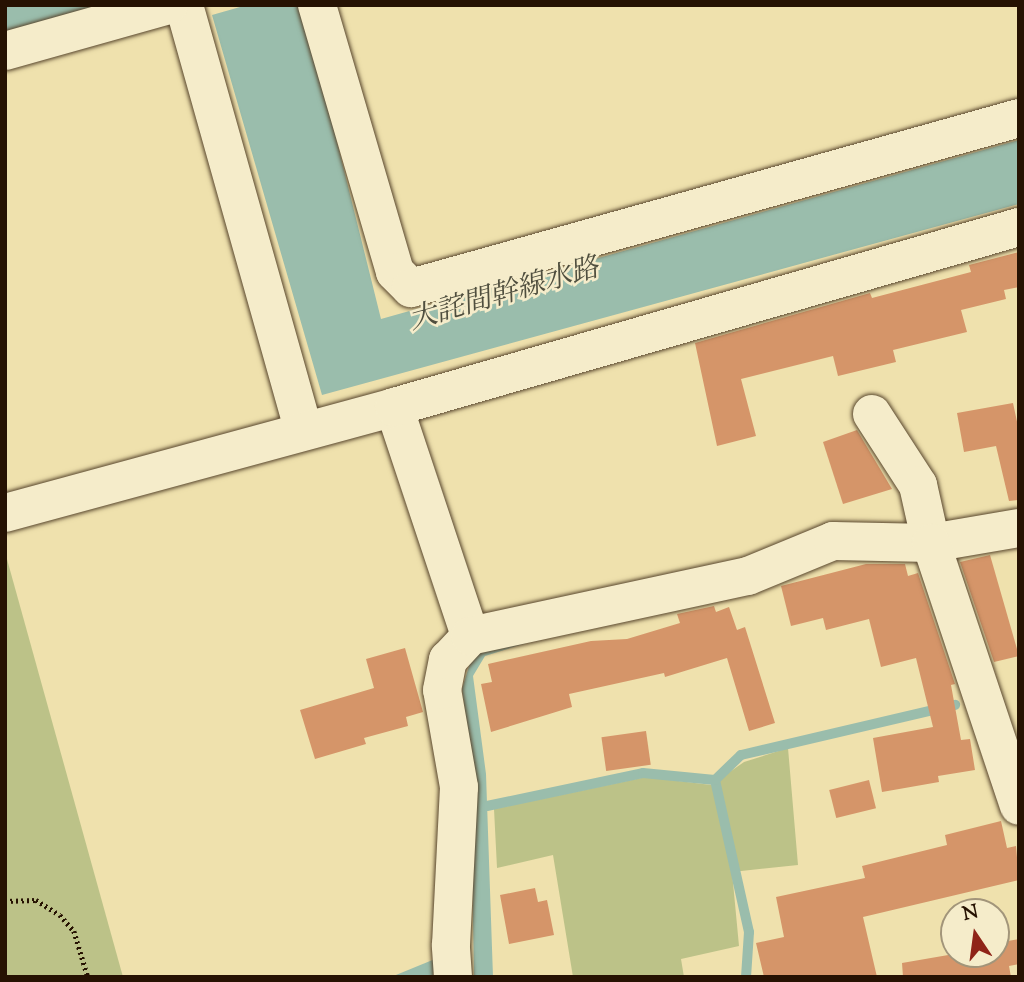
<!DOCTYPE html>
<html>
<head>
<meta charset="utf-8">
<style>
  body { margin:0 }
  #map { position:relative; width:1024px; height:982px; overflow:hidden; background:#efe1ad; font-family:"Sorts Mill Goudy","Noto Serif JP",serif }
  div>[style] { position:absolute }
  .green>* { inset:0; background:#bcc288 }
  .water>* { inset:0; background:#9abdac }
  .stream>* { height:10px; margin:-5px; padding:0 5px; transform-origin:5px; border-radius:5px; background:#9abdac }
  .building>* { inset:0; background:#d59569; transform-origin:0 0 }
  .path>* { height:4.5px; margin-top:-2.25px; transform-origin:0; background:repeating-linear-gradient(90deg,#261202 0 2px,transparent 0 5.5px) }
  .roads { filter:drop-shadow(0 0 2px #58462d) drop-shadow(0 0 2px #58462d) }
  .minor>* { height:38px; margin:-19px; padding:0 19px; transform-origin:19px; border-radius:19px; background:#f5ecca }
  span { translate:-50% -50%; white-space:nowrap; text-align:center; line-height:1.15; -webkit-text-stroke:5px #f5ecca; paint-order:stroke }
  .water-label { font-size:28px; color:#4f4e3e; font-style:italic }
  .frame { position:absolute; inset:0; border:7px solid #261202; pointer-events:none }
  .north { position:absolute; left:940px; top:898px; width:70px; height:70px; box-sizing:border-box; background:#f5ecca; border:2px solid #a2957a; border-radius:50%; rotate:347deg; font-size:19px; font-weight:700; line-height:28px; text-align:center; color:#261202 }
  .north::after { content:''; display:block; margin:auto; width:24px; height:32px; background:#8f2418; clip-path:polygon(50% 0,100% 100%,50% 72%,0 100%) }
</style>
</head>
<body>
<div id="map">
  <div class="green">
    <i style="clip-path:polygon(5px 552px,123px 977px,5px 977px)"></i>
    <i style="clip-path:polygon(788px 748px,798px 865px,732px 872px,739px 946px,681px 959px,684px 977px,573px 977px,553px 855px,497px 868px,494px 809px,646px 777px,711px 785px,744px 762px)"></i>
  </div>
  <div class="water">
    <i style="clip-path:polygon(5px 5px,119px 5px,5px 36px)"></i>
    <i style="clip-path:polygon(247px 5px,303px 5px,381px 319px,1019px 140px,1019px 204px,322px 395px,212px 15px)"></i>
    <i style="clip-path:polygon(609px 617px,485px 656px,473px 676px,486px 774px,493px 977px,474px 977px,470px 748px,462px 689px,470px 663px,482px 648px)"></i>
    <i style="clip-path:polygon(435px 959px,433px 977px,391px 977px)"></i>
  </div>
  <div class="stream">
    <i style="left:715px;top:780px;width:156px;rotate:77.4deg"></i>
    <i style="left:749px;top:932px;width:45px;rotate:93.8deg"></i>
    <i style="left:487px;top:806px;width:159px;rotate:-11.9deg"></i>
    <i style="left:643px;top:773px;width:72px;rotate:5.6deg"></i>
    <i style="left:715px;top:780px;width:36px;rotate:-44deg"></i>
    <i style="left:741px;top:755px;width:220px;rotate:-13.2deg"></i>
  </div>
  <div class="building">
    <i style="clip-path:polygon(1019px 252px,1019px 287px,1004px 290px,1006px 299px,961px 310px,967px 332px,893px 350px,896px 362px,838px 376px,833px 356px,741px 379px,756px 436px,717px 446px,695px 343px,870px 293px,872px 298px,971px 272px,969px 265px)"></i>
    <i style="clip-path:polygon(1013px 403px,1019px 431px,1019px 500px,1009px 501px,996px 446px,964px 452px,957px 413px)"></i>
    <i style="clip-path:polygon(857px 430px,892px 489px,843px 504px,823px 442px)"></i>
    <i style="clip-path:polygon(990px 555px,1019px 656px,994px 662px,960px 562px)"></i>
    <i style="clip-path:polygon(866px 564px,905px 564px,908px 576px,918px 573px,955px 684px,951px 685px,961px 740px,970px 739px,975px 770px,938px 776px,939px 782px,882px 792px,873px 738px,933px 727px,916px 658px,881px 667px,869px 619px,826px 630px,823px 618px,791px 626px,781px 586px)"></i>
    <i style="clip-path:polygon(714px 606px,716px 612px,729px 607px,737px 630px,745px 627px,775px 723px,749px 731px,727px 658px,665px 677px,664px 673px,569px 694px,572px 707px,491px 732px,481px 684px,492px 682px,488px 664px,591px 641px,627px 639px,680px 623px,677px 614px)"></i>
    <i style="clip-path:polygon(405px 648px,423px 712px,406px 717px,408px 726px,364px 738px,366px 744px,315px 759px,300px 710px,374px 688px,366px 659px)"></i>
    <i style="left:646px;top:731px;width:34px;height:45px;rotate:82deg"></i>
    <i style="left:869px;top:780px;width:29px;height:41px;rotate:76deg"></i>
    <i style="clip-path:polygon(1001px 821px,1007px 848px,1016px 846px,1019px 880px,863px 917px,877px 977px,764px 977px,756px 943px,784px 937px,776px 897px,865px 878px,862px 866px,947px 845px,945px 835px)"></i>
    <i style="clip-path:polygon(535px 888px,538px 902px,547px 900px,554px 935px,509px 944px,500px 895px)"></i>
    <i style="clip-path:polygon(1019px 939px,1019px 964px,1009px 966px,1011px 977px,903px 977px,902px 963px,954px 954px,996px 954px,996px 943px)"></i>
  </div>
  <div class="path">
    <i style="left:5px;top:901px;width:31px;rotate:-2deg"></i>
    <i style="left:36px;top:900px;width:28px;rotate:32deg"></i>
    <i style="left:60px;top:915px;width:21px;rotate:49deg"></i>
    <i style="left:74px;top:931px;width:48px;rotate:73.1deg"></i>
  </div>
  <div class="roads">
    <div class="minor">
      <i style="left:184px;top:5px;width:440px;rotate:74.3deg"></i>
      <i style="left:317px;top:5px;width:278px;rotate:73.7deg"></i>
      <i style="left:395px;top:272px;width:23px;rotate:45deg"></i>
      <i style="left:411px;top:288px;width:631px;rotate:-15.62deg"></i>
      <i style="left:5px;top:51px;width:170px;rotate:-15.7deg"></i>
      <i style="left:394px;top:407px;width:241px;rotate:71.6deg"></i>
      <i style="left:872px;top:414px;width:85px;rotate:57.1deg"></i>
      <i style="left:918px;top:485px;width:59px;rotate:77.4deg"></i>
      <i style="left:931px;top:543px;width:89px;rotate:-9.7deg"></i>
      <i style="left:5px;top:513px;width:403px;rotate:-15.2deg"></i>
      <i style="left:394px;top:407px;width:650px;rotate:-16.07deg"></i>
      <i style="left:453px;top:977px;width:32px;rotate:-94deg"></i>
      <i style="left:451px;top:945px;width:158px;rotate:-87.1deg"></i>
      <i style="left:459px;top:787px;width:98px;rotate:-99.9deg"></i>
      <i style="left:442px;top:690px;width:31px;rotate:-79deg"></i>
      <i style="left:448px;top:660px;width:33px;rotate:-47deg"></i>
      <i style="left:470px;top:636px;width:284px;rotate:-12.2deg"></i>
      <i style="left:748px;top:576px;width:92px;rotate:-22.4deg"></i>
      <i style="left:833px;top:541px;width:98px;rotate:1.2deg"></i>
      <i style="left:931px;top:543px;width:277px;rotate:71.5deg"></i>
    </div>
  </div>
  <div class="water-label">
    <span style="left:504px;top:295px;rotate:-16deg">大詫間幹線水路</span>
  </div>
  <div class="frame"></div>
  <div class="north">N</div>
</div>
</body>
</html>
